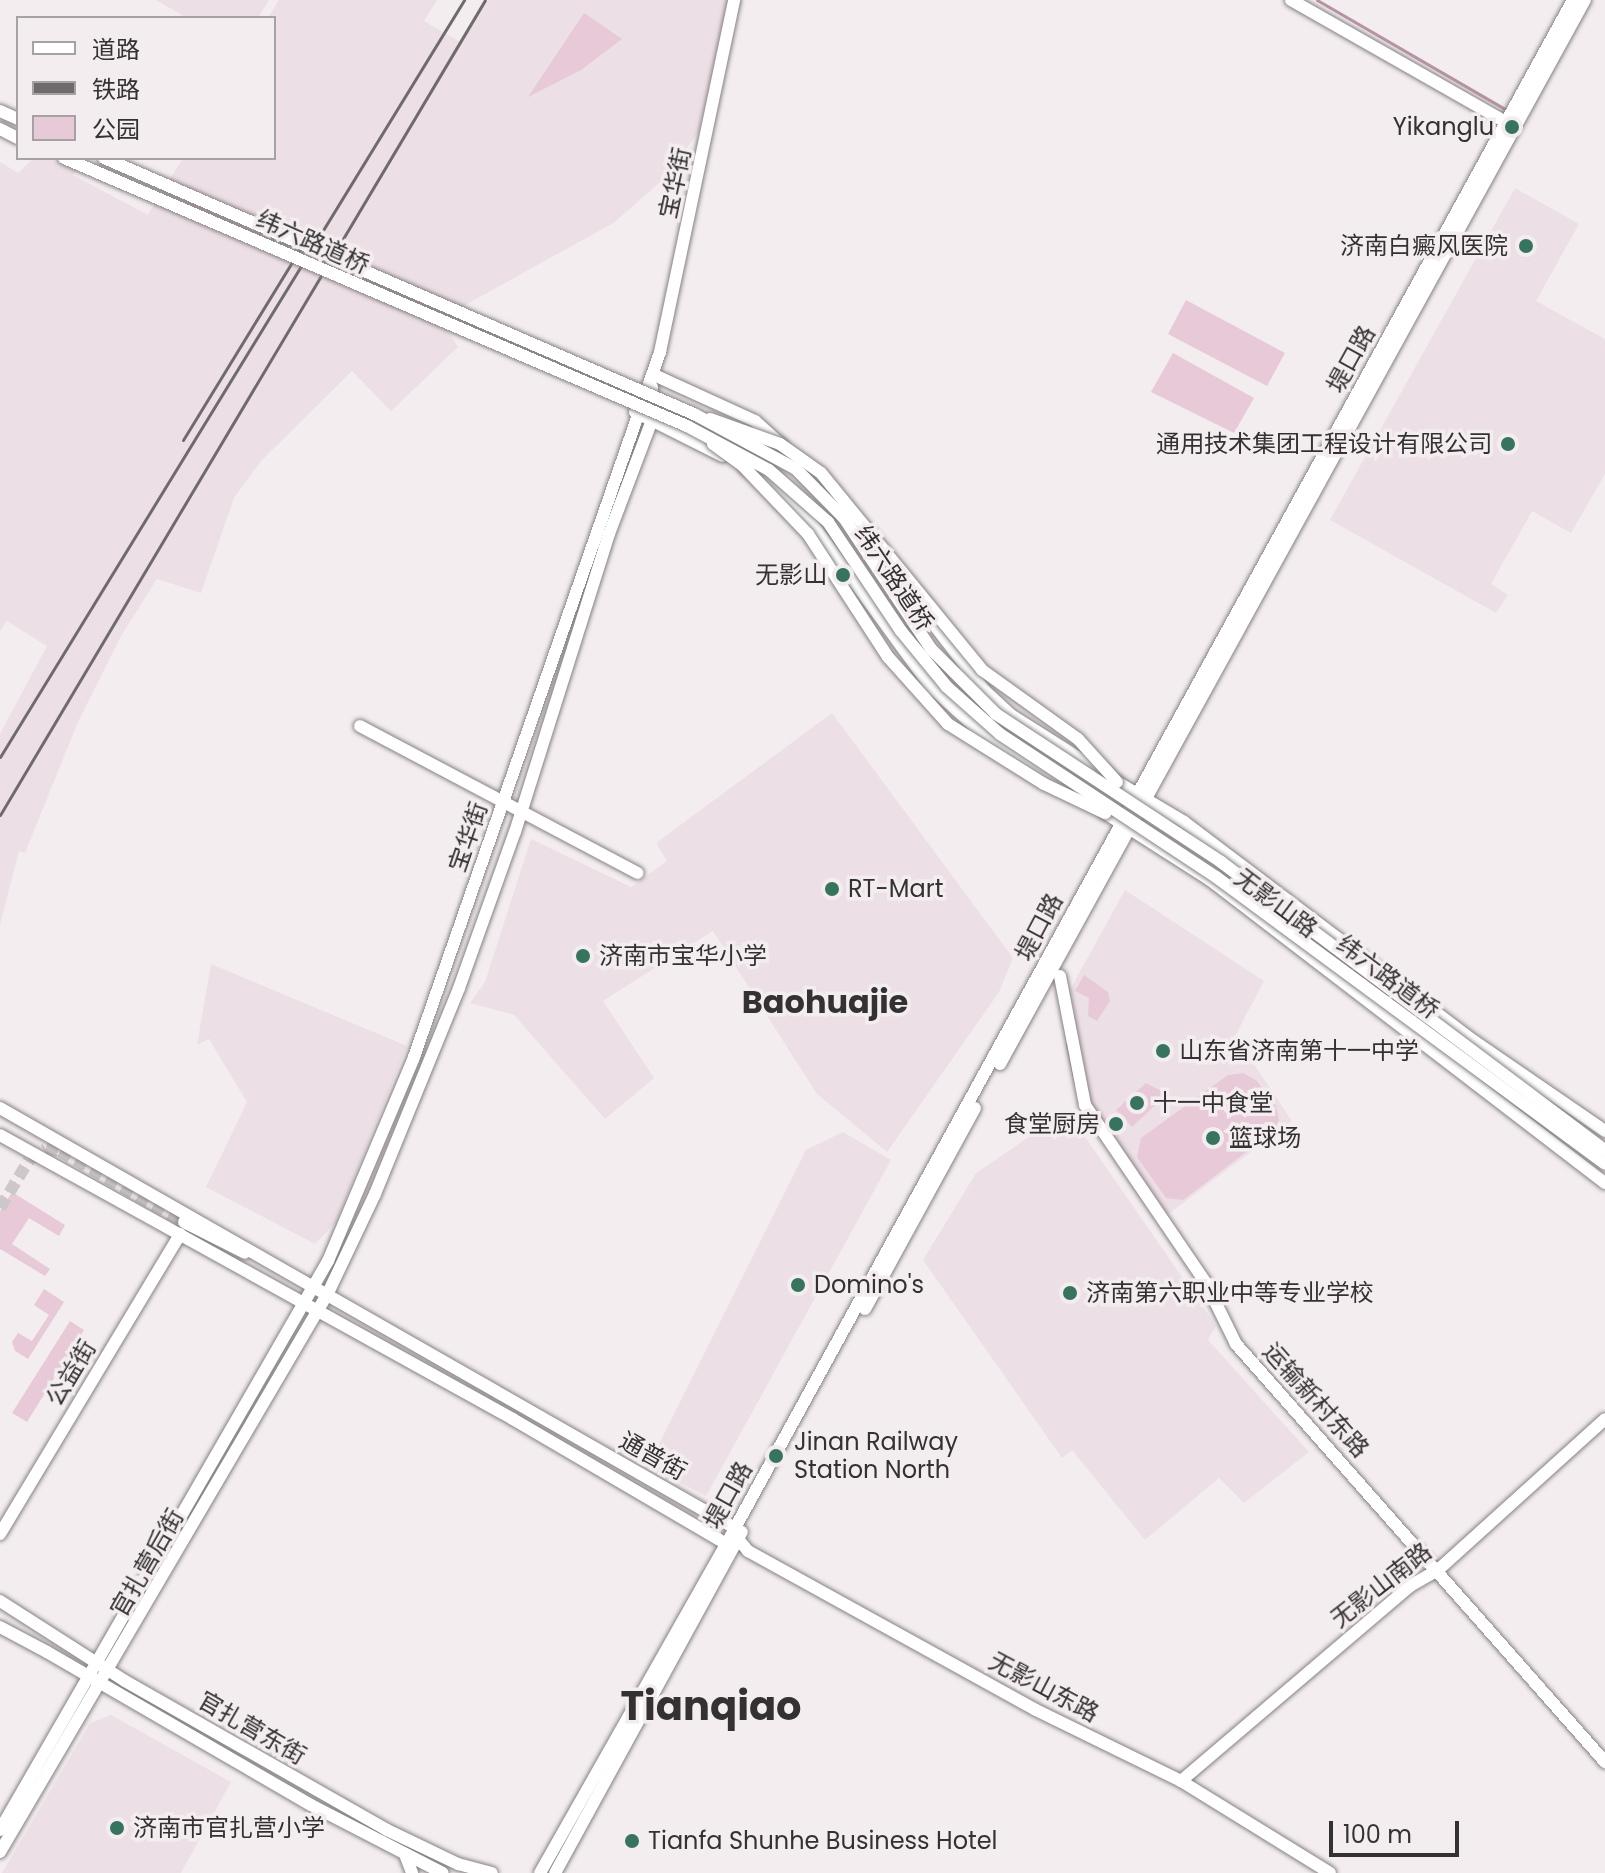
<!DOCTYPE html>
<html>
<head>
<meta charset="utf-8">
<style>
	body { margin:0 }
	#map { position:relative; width:1605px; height:1873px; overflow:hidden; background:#f3edf0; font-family:Poppins,"Noto Sans SC",sans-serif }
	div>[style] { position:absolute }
	.built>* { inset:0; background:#eddfe6 }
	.green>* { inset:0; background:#e7c9d7 }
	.stream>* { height:3px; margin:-1.5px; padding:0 1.5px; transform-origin:1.5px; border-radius:1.5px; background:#b794a5 }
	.secondary-tunnel>* { height:12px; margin-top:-6px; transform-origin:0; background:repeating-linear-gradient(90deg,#cdc7ca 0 12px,transparent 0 18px) }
	.roads { filter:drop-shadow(0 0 2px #868183) drop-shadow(0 0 2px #868183) }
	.secondary>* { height:12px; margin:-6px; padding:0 6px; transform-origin:6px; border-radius:6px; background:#fff }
	.primary>* { height:12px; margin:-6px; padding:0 6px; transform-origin:6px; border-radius:6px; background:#fff }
	.rail>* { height:3px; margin:-1.5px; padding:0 1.5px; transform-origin:1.5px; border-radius:1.5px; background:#6f6b6d }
	.bridges { filter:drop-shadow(0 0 2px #868183) drop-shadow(0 0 2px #868183) }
	.secondary-bridge>* { height:12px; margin:-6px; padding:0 6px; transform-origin:6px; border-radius:6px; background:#fff }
	.primary-bridge>* { height:12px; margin:-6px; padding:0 6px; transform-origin:6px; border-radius:6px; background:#fff }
	.dots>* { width:22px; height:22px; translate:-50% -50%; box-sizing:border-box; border:4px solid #f3edf0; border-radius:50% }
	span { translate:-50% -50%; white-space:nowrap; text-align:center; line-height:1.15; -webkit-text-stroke:7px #f3edf0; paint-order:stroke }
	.poi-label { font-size:24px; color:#333132 }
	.right { translate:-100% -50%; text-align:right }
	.left { translate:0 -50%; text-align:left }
	.street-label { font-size:24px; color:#333132 }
	.district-label { font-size:32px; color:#333132; font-weight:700 }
	.town-label { font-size:40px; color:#333132; font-weight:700 }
	.legend { position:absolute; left:16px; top:16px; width:260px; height:144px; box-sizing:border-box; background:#f3edf0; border:2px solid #a6a2a4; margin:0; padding:10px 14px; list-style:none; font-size:24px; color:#333132 }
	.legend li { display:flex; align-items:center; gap:16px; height:40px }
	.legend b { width:40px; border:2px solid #a6a2a4 }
	.scale { position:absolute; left:1329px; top:1821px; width:130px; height:36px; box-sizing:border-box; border:4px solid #333132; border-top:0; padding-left:10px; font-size:24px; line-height:28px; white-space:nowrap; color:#333132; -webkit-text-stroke:6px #f3edf0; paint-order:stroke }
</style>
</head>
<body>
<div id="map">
	<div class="built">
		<div style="clip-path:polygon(156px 0,269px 0,258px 18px,187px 18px)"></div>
		<div style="clip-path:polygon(279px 0,437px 0,424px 21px,462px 43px,488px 0,731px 0,698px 133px,662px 180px,615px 222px,440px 319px,458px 347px,391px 411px,352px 371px,261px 461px,234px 498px,201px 593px,157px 579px,121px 636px,78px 722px,25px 853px,19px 851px,0 925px,0 734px,47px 646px,7px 621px,0 631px,0 162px,18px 173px,34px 158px,75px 158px,83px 166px,73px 175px,148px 215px,183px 158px,274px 158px,274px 18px,268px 18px)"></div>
		<div style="clip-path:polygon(1515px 188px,1579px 224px,1536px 301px,1605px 339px,1605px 474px,1571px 533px,1532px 511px,1491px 584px,1508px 595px,1496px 613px,1330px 520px)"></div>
		<div style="clip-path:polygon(832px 713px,1013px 958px,999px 992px,887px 1152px,817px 1094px,713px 931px,603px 1001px,654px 1078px,605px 1119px,514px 1015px,470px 1003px,485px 982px,531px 839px,631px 887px,667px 861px,656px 843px)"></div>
		<div style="clip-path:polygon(1125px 890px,1264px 981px,1235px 1036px,1292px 1121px,1167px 1215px,1088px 1104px,1071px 988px)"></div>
		<div style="clip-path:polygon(211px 964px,407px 1046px,336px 1222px,315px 1244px,206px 1187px,247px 1102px,209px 1039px,197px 1045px)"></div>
		<div style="clip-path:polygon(1067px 1111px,1216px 1326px,1208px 1340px,1309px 1452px,1244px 1503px,1219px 1478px,1145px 1540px,1072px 1450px,1062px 1458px,923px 1260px,976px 1173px)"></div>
		<div style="clip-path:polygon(843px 1132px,891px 1160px,706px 1496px,648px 1466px,806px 1150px)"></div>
		<div style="clip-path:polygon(111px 1715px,231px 1782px,181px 1873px,2px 1873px,90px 1723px)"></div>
	</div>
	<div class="green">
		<div style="clip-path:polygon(584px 13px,622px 39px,581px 70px,528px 97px)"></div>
		<div style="clip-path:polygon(1186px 300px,1285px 353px,1267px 386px,1168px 334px)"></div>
		<div style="clip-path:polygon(1173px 353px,1254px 398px,1234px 433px,1151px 392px)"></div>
		<div style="clip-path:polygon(1084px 975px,1108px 992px,1110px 1001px,1097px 1021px,1088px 1016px,1089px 998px,1075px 991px)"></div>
		<div style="clip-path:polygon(1243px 1073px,1256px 1080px,1276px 1106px,1279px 1120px,1274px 1131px,1183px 1200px,1166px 1198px,1137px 1157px,1141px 1138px,1228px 1075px)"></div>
		<div style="clip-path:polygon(1146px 1083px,1167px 1094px,1132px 1127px,1116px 1110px)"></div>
		<div style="clip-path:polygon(12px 1192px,65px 1225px,59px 1236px,29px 1218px,12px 1244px,50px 1269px,45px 1276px,0 1249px,0 1211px)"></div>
		<div style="clip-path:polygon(44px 1289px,64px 1302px,28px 1359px,15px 1351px,12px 1342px,18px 1333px,32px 1341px,49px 1315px,34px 1305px)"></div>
		<div style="clip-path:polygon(70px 1321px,84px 1330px,27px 1422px,12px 1413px)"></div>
	</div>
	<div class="stream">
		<div style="left:1317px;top:0;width:220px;rotate:30.1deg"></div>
		<div style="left:1067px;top:1044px;width:40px;rotate:78deg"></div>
	</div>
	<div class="secondary-tunnel">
		<div style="left:0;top:1208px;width:56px;rotate:-58.9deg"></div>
		<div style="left:29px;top:1160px;width:20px;rotate:-33deg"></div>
		<div style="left:46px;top:1149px;width:14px;rotate:8deg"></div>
		<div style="left:60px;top:1151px;width:143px;rotate:29.8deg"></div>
	</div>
	<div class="roads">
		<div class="secondary">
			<div style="left:1291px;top:0;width:247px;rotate:29.6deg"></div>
			<div style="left:360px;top:726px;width:314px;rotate:27.9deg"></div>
			<div style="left:1117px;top:782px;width:78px;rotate:30.8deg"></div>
			<div style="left:1184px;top:822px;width:363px;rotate:37.1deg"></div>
			<div style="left:1474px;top:1041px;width:159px;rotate:34.5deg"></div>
			<div style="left:1105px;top:813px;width:125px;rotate:32.5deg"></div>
			<div style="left:1210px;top:880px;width:498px;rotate:37.5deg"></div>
			<div style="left:1060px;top:976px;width:131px;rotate:79deg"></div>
			<div style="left:1085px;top:1105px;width:215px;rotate:55.8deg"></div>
			<div style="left:1206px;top:1283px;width:68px;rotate:63.8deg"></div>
			<div style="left:1236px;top:1344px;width:558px;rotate:48.56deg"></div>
			<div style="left:184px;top:1222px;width:68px;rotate:26.9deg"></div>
			<div style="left:0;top:1534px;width:350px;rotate:-59deg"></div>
			<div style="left:738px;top:1539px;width:16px;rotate:50deg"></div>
			<div style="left:748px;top:1551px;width:329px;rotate:28.9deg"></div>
			<div style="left:1036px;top:1710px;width:161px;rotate:26.1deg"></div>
			<div style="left:1181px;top:1781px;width:175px;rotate:31.7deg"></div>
			<div style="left:0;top:1601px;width:148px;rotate:32.6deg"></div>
			<div style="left:125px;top:1681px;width:301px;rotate:29.6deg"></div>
			<div style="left:387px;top:1830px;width:79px;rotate:25.6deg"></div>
			<div style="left:458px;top:1864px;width:35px;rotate:15deg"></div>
			<div style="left:0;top:1627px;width:53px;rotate:28deg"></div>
			<div style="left:1181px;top:1781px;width:301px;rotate:-40.4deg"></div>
			<div style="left:1410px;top:1586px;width:32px;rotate:-30deg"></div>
			<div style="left:1438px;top:1570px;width:225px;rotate:-42.1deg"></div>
			<div style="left:0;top:1830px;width:657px;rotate:-60.04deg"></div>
			<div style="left:328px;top:1261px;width:221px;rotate:-67.1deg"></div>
			<div style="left:414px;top:1057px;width:747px;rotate:-70.76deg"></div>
			<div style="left:660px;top:352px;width:360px;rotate:-78.1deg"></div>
			<div style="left:0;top:1852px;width:648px;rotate:-59.6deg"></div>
			<div style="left:328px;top:1293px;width:110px;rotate:-64.6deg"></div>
			<div style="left:375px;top:1194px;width:222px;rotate:-67.8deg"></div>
			<div style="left:459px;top:988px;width:166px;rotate:-70.3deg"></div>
			<div style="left:515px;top:832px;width:312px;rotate:-72.5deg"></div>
			<div style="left:609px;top:534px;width:122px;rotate:-69.3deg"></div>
			<div style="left:652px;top:420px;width:33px;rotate:-90deg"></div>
		</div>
		<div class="primary">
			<div style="left:0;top:111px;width:20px;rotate:24deg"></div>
			<div style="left:0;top:129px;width:20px;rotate:27deg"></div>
			<div style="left:652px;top:374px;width:113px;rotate:24.5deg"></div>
			<div style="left:755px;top:421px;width:36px;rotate:42deg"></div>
			<div style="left:635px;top:412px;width:98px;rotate:26.6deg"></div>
			<div style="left:746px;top:468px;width:25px;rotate:27deg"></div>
			<div style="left:768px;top:479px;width:59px;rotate:45deg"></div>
			<div style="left:810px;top:521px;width:207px;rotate:53.9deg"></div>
			<div style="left:932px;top:688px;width:84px;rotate:42.1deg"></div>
			<div style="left:994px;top:744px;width:92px;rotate:31.6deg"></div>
			<div style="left:879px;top:553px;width:173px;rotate:52.5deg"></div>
			<div style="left:984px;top:690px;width:37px;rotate:43deg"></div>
			<div style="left:1011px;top:715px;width:116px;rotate:32.3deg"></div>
			<div style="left:1000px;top:1064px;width:1214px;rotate:-61.2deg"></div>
			<div style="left:0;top:1108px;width:847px;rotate:29.74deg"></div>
			<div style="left:735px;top:1528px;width:11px;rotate:75deg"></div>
			<div style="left:738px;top:1539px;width:13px;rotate:157deg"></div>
			<div style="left:726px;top:1544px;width:9px;rotate:-148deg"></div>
			<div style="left:718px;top:1539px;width:238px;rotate:-149.7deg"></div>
			<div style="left:513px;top:1419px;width:586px;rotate:-151.03deg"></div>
			<div style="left:865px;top:1309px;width:229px;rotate:-61.3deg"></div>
			<div style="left:47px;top:1652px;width:305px;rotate:30.1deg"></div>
			<div style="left:311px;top:1805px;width:148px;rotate:27.3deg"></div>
			<div style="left:406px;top:1857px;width:17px;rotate:69deg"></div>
			<div style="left:540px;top:1873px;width:396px;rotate:-60.5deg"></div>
			<div style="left:735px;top:1528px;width:1743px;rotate:-61.26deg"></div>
			<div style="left:555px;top:1873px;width:389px;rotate:-61.3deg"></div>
		</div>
	</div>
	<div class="rail">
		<div style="left:183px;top:440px;width:224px;rotate:-58.5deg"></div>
		<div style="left:0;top:757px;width:888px;rotate:-58.49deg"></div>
		<div style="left:0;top:815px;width:948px;rotate:-59.24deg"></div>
	</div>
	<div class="bridges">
		<div class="secondary-bridge">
			<div style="left:710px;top:419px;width:74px;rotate:19.7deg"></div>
			<div style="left:780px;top:444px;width:50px;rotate:35.3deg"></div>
			<div style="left:821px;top:473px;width:254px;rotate:50.7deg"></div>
			<div style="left:982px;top:670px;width:118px;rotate:35.7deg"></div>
			<div style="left:1078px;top:739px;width:58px;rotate:47.8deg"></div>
			<div style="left:713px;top:444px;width:37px;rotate:36deg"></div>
			<div style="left:743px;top:466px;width:94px;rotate:46.3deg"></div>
			<div style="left:808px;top:534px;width:147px;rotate:57deg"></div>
			<div style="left:888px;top:657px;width:90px;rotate:48.2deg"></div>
			<div style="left:948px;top:724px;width:113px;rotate:32deg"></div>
			<div style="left:1044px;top:784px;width:68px;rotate:25.4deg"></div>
		</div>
		<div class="primary-bridge">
			<div style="left:64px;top:158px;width:678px;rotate:23.28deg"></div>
			<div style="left:687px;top:426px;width:93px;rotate:28.2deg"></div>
			<div style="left:769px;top:470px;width:79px;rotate:41.4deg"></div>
			<div style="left:828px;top:522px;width:131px;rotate:56.2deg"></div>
			<div style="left:901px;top:631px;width:72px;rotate:50.6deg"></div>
			<div style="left:947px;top:687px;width:71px;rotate:41.6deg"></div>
			<div style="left:1000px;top:734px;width:259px;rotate:33.5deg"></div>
			<div style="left:1216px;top:877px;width:483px;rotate:36.4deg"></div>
			<div style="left:104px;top:158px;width:643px;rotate:23.46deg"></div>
			<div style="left:694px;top:414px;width:116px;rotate:28.3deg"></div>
			<div style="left:796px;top:469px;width:69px;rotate:45.6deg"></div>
			<div style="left:844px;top:518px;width:157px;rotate:56.4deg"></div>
			<div style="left:931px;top:649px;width:92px;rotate:45deg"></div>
			<div style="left:996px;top:714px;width:269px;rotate:33.3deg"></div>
			<div style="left:1221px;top:862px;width:480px;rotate:36.9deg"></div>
		</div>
	</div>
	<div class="dots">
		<div style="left:1512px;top:127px;background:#37735d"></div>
		<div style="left:1526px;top:246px;background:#37735d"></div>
		<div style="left:1508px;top:444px;background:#37735d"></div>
		<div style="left:843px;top:575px;background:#37735d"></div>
		<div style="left:832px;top:889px;background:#37735d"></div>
		<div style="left:583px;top:956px;background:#37735d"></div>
		<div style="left:1163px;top:1051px;background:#37735d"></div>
		<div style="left:1137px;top:1103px;background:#37735d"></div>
		<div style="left:1116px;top:1124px;background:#37735d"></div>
		<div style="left:1213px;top:1138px;background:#37735d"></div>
		<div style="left:798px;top:1285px;background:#37735d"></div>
		<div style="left:1070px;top:1293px;background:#37735d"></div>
		<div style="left:776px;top:1456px;background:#37735d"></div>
		<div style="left:117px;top:1828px;background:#37735d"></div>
		<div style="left:632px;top:1841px;background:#37735d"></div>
	</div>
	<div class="poi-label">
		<span class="right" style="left:1494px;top:127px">Yikanglu</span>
		<span class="right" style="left:1508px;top:246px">济南白癜风医院</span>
		<span class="right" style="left:1492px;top:444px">通用技术集团工程设计有限公司</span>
		<span class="right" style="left:827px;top:575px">无影山</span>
		<span class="left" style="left:848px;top:889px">RT-Mart</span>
		<span class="left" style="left:599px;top:956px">济南市宝华小学</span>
		<span class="left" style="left:1179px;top:1051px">山东省济南第十一中学</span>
		<span class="left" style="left:1153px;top:1103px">十一中食堂</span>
		<span class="right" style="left:1100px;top:1124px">食堂厨房</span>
		<span class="left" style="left:1229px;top:1138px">篮球场</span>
		<span class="left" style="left:814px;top:1285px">Domino's</span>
		<span class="left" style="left:1086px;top:1293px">济南第六职业中等专业学校</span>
		<span class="left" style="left:794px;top:1456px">Jinan Railway<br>Station North</span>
		<span class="left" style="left:133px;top:1828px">济南市官扎营小学</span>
		<span class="left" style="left:648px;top:1841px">Tianfa Shunhe Business Hotel</span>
	</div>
	<div class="street-label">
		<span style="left:675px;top:183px;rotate:-78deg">宝华街</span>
		<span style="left:313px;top:242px;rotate:24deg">纬六路道桥</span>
		<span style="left:1351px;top:359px;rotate:-61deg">堤口路</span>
		<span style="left:894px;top:578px;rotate:56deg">纬六路道桥</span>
		<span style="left:468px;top:837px;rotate:-71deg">宝华街</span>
		<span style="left:1276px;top:903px;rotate:37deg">无影山路</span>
		<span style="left:1039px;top:927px;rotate:-62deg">堤口路</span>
		<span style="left:1388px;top:977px;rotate:37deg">纬六路道桥</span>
		<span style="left:71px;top:1373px;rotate:-59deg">公益街</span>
		<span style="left:1316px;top:1400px;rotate:48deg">运输新村东路</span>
		<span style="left:653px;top:1456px;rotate:29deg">通普街</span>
		<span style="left:728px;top:1495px;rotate:-61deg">堤口路</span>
		<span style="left:147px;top:1563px;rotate:-60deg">官扎营后街</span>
		<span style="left:1381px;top:1585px;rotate:-38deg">无影山南路</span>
		<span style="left:1044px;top:1687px;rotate:28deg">无影山东路</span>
		<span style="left:252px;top:1728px;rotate:30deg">官扎营东街</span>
	</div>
	<div class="district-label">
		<span style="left:825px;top:1002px">Baohuajie</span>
	</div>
	<div class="town-label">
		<span style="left:711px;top:1706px">Tianqiao</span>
	</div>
	<ul class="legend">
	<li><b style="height:10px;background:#fff"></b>道路</li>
	<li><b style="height:10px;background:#6f6b6d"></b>铁路</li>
	<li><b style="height:22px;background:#e7c9d7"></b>公园</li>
	</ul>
	<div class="scale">100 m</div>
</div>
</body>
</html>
